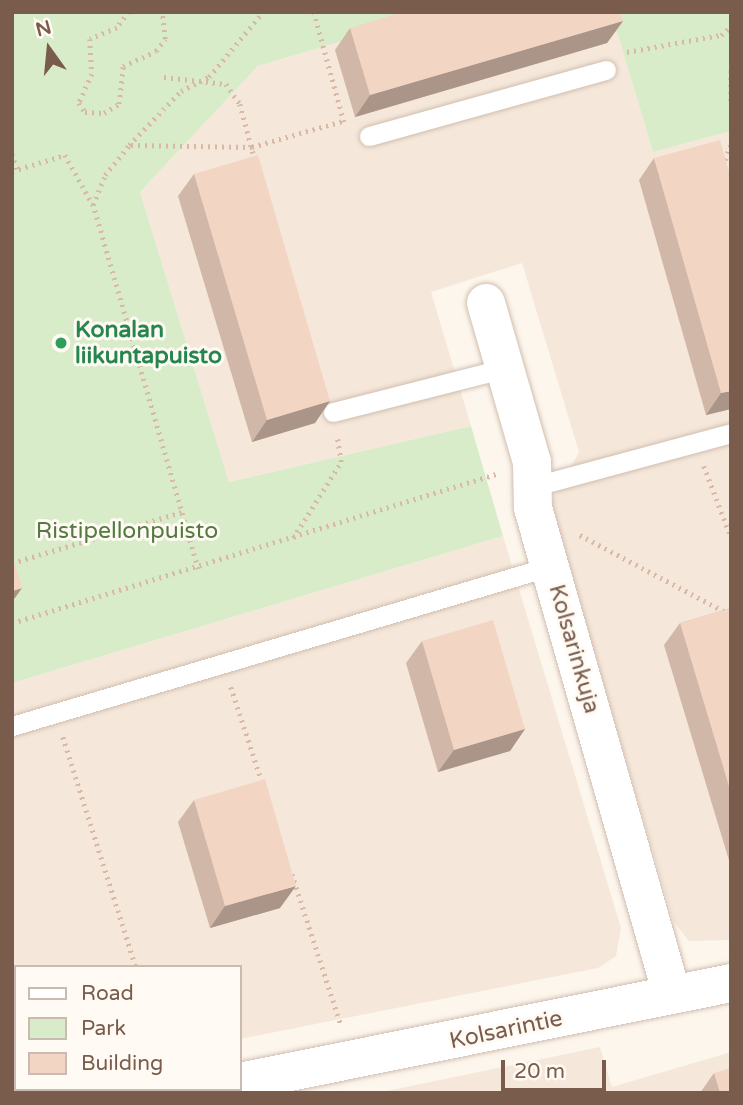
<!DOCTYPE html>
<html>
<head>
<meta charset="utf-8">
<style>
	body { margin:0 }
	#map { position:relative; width:743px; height:1105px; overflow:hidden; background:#fdf6ec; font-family:"Varela Round",sans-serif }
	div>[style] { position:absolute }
	.residential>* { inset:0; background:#f5e8da }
	.green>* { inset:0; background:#d8ecc9 }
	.path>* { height:4.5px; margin-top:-2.25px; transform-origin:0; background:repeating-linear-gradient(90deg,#d9b8a5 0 2px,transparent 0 7px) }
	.roads { filter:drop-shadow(0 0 2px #d1beb0) drop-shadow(0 0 2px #d1beb0) }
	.lane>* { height:19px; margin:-9.5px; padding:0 9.5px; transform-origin:9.5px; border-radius:9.5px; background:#fff }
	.street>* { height:38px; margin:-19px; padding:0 19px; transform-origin:19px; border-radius:19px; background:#fff }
	.wall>* { inset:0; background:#d1b7a8 }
	.shaded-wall>* { inset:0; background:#aa9588 }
	.building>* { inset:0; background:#f3d5c3 }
	.dots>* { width:19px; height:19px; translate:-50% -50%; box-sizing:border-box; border:4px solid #fffaf3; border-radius:50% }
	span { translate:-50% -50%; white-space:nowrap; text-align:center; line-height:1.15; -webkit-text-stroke:6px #fffaf3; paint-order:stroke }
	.leisure-label { font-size:23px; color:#27864d; font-weight:700 }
	.left { translate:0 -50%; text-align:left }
	.park-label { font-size:23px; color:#537a41 }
	.street-label { font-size:23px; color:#7a5c4d }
	.frame { position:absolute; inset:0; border:14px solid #7a5c4d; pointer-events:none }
	.legend { position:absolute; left:14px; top:965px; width:228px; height:126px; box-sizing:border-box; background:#fffaf3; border:2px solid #cabbb1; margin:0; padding:9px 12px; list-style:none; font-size:21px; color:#7a5c4d }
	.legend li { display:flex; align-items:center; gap:14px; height:35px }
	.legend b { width:35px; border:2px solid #cabbb1 }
	.north { position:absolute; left:14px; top:14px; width:70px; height:70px; -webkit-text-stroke:5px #fffaf3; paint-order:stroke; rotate:345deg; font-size:19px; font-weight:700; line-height:28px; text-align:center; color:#7a5c4d }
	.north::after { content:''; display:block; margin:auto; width:24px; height:32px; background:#7a5c4d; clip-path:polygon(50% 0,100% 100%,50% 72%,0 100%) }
	.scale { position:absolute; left:501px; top:1060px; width:105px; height:32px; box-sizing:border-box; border:4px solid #7a5c4d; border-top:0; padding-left:9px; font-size:21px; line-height:24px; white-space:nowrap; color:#7a5c4d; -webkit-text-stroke:5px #fffaf3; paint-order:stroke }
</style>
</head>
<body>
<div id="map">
	<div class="residential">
		<div style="clip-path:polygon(441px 12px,611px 12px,653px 152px,731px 131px,731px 940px,689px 941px,674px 922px,550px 504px,579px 452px,522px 263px,431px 292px,471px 426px,229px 482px,140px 192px,258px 66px)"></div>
		<div style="clip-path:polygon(503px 536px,621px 928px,616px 956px,598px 968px,240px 1039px,240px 967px,16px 967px,12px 1012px,12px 683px)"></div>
		<div style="clip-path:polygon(600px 1047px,612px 1087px,731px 1052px,731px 1093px,377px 1093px)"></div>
	</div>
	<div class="green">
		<div style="clip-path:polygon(12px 12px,441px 12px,258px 66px,140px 192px,229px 482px,471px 426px,503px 536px,12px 683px)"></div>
		<div style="clip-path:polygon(611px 12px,731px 12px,731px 131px,653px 152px)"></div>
	</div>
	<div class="path">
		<div style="left:129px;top:12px;width:20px;rotate:127deg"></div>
		<div style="left:117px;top:28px;width:29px;rotate:158deg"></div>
		<div style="left:90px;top:39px;width:35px;rotate:87deg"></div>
		<div style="left:92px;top:74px;width:32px;rotate:114deg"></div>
		<div style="left:79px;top:103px;width:11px;rotate:56deg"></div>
		<div style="left:85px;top:112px;width:19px;rotate:3deg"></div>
		<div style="left:104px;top:113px;width:17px;rotate:-31deg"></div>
		<div style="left:119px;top:104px;width:38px;rotate:-84deg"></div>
		<div style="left:123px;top:66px;width:36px;rotate:-24deg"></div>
		<div style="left:156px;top:51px;width:15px;rotate:-53deg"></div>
		<div style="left:165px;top:39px;width:27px;rotate:-96deg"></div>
		<div style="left:314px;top:12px;width:114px;rotate:74.7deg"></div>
		<div style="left:627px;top:52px;width:96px;rotate:-10.3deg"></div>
		<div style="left:721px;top:35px;width:13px;rotate:-39deg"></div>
		<div style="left:731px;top:71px;width:30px;rotate:90deg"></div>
		<div style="left:164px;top:77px;width:62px;rotate:6.4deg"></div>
		<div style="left:226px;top:84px;width:24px;rotate:55deg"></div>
		<div style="left:240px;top:104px;width:58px;rotate:75deg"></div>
		<div style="left:131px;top:145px;width:121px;rotate:0.9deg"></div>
		<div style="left:252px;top:147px;width:95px;rotate:-15.9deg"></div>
		<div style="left:12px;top:154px;width:16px;rotate:72deg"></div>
		<div style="left:725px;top:160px;width:18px;rotate:-71deg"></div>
		<div style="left:12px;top:171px;width:55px;rotate:-16.8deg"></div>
		<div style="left:65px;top:155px;width:57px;rotate:60.8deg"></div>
		<div style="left:704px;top:466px;width:76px;rotate:69.2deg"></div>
		<div style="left:580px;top:535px;width:171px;rotate:27.9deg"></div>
		<div style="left:293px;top:538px;width:90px;rotate:-57.7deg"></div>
		<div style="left:341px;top:462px;width:26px;rotate:-99deg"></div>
		<div style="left:12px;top:563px;width:177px;rotate:-16.7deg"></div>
		<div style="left:198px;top:569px;width:379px;rotate:-106.1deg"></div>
		<div style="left:93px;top:205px;width:32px;rotate:-68deg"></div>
		<div style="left:105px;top:175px;width:38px;rotate:-51deg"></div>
		<div style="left:129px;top:145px;width:75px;rotate:-46.1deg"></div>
		<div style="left:181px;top:91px;width:31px;rotate:-27deg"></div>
		<div style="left:209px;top:77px;width:85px;rotate:-50.3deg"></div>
		<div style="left:12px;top:623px;width:506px;rotate:-17.11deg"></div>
		<div style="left:231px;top:687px;width:103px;rotate:71.9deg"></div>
		<div style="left:63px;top:737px;width:241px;rotate:72.4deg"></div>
		<div style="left:292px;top:874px;width:159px;rotate:72deg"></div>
	</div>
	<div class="roads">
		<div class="lane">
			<div style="left:369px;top:136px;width:246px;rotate:-15.6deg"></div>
			<div style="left:333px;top:412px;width:178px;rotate:-14.3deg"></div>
			<div style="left:535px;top:486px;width:203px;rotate:-15.1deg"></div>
			<div style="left:12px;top:726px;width:562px;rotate:-16.53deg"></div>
		</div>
		<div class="street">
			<div style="left:486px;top:303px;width:166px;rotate:73.9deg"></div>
			<div style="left:532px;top:462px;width:46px;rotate:88.8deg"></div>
			<div style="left:533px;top:508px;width:506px;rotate:74.07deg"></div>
			<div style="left:12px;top:1052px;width:4px;rotate:14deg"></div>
			<div style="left:240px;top:1082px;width:501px;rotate:-11.4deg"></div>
		</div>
	</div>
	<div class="wall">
		<div style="clip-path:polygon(623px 21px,607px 43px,355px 117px,335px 50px,350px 28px)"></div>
		<div style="clip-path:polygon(654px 158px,731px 409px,706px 415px,639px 180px)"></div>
		<div style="clip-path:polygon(194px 174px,330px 401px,315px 423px,252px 442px,178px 196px)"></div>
		<div style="clip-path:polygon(731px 608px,731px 867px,664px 645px,680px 623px)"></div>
		<div style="clip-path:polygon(422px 641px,525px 729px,510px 751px,438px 772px,406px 663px)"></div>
		<div style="clip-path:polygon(194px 800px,280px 908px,210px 928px,178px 822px)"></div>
		<div style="clip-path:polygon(714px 1073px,731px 1093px,700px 1093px)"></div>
	</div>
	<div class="shaded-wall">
		<div style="clip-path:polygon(623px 21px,607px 43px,355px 117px,370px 95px)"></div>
		<div style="clip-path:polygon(731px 391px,731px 409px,706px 415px,721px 393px)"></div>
		<div style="clip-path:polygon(330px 401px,315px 423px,252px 442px,267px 420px)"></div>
		<div style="clip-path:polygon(22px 588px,15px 598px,12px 599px,12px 591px)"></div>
		<div style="clip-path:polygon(525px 729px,510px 751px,438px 772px,454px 750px)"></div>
		<div style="clip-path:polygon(296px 886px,280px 908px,210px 928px,225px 906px)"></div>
	</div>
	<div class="building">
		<div style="clip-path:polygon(403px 12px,620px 12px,623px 21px,370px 95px,350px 28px)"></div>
		<div style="clip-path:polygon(720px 140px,731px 178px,731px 391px,721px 393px,654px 158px)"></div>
		<div style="clip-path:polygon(258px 155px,330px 401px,267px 420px,194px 174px)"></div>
		<div style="clip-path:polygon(12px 561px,14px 561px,22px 588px,12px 591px)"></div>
		<div style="clip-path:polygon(731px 608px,731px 793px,680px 623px)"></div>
		<div style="clip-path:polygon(493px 620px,525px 729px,454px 750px,422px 641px)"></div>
		<div style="clip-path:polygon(265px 779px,296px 886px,225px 906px,194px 800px)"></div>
		<div style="clip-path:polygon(731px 1068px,731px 1093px,720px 1093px,714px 1073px)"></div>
	</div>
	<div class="dots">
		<div style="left:61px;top:343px;background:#2e9e5b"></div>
	</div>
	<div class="leisure-label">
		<span class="left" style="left:75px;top:343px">Konalan<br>liikuntapuisto</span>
	</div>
	<div class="park-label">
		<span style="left:127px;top:531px">Ristipellonpuisto</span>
	</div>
	<div class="street-label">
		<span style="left:574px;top:649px;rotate:74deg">Kolsarinkuja</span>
		<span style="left:506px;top:1030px;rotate:-12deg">Kolsarintie</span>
	</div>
	<div class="frame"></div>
	<ul class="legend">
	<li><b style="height:9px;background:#fff"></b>Road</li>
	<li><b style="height:19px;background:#d8ecc9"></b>Park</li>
	<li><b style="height:19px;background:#f3d5c3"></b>Building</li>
	</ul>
	<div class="north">N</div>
	<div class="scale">20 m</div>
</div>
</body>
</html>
